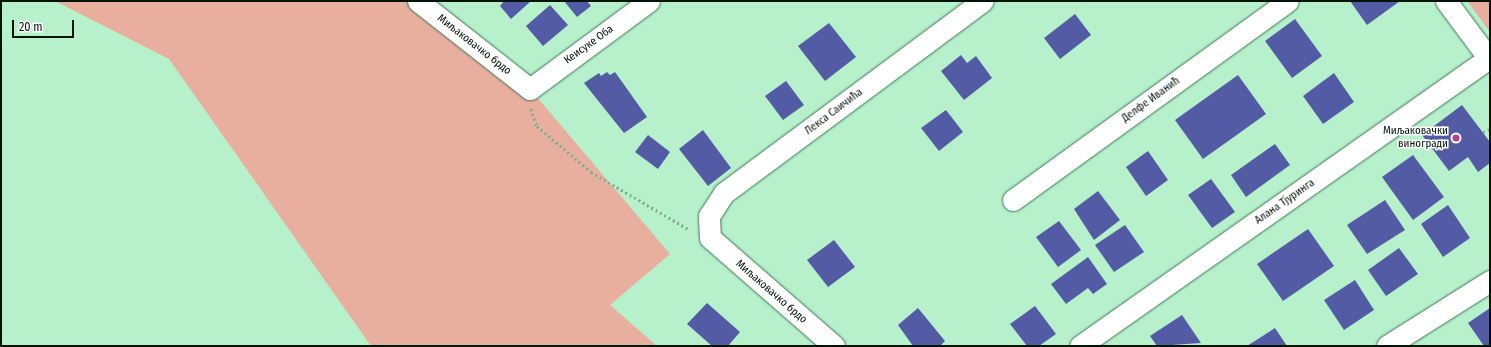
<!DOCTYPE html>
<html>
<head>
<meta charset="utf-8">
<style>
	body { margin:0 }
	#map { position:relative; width:1491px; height:347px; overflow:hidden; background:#b6f1cb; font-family:"Fira Sans Condensed",sans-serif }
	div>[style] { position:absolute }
	.green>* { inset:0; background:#e8ae9e }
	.building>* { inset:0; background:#535ba4 }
	.path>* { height:2.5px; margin-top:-1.25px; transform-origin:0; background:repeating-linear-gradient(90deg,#7ead8f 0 2px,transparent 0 5px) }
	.roads { filter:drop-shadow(0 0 1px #407756) drop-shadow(0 0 1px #407756) }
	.minor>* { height:21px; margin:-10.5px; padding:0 10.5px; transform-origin:10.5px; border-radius:10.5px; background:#fff }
	.dots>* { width:11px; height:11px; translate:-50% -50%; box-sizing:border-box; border:2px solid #fff; border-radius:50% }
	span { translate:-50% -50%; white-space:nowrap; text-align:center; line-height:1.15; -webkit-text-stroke:3px #fff; paint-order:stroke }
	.street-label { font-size:11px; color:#001307 }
	.poi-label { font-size:11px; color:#001307 }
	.right { translate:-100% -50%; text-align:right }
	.frame { position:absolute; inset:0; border:2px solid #001307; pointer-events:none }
	.scale { position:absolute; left:12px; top:20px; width:62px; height:18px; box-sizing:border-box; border:2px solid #001307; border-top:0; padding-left:5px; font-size:12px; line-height:14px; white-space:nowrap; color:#001307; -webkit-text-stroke:3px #fff; paint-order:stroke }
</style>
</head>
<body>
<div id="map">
	<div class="green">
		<div style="clip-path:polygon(55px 1px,417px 1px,530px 89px,670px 254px,610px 305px,657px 346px,371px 346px,169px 59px)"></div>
		<div style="clip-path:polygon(1467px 1px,1490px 1px,1490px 32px)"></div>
	</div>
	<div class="building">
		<div style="clip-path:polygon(504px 1px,531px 1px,511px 19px,500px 6px)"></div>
		<div style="clip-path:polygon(564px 1px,587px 1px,591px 6px,577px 17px)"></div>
		<div style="clip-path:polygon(1350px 1px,1400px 1px,1367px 25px)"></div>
		<div style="clip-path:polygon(550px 5px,568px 25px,543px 46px,526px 26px)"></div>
		<div style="clip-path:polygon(1075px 14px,1091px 35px,1060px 59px,1044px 38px)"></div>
		<div style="clip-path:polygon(1295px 19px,1322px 56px,1292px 78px,1265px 41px)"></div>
		<div style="clip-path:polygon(829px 23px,856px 57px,825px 81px,798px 46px)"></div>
		<div style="clip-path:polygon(961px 55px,967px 63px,976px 56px,992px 78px,964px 100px,941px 71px)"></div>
		<div style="clip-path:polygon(607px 72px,610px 75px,615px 72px,647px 117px,624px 133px,584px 83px,599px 73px,601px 76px)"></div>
		<div style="clip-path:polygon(1334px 73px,1354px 102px,1323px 124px,1303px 96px)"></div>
		<div style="clip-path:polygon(1238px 75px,1266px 114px,1203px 159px,1175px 120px)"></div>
		<div style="clip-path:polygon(786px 81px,804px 105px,783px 120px,765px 96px)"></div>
		<div style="clip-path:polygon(1462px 105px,1490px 142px,1490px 163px,1478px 172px,1468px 157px,1449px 171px,1422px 135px)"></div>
		<div style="clip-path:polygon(946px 110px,963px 132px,939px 151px,921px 128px)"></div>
		<div style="clip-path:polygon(703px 130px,731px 168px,708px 186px,679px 149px)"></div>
		<div style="clip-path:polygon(648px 135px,670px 152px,658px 169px,635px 152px)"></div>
		<div style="clip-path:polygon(1275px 144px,1290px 165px,1246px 197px,1231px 175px)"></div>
		<div style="clip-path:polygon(1148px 151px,1168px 180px,1146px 196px,1126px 167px)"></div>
		<div style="clip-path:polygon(1413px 155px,1444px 197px,1413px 220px,1382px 177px)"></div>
		<div style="clip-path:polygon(1211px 179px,1235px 212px,1212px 228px,1188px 195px)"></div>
		<div style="clip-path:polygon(1098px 191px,1120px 220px,1094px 240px,1074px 209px)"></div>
		<div style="clip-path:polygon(1385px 200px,1405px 230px,1367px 254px,1347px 225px)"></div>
		<div style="clip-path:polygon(1448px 205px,1470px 238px,1443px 257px,1421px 224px)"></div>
		<div style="clip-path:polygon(1059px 221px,1081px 250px,1058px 267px,1036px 237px)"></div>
		<div style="clip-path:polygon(1125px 225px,1144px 252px,1114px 272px,1095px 245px)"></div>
		<div style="clip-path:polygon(1308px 229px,1334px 266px,1283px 301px,1257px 264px)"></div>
		<div style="clip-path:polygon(834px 240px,855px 267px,828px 287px,807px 260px)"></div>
		<div style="clip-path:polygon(1399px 248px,1418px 274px,1386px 296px,1368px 270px)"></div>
		<div style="clip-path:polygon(1088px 257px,1107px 284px,1093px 294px,1088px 288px,1066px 304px,1051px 284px)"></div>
		<div style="clip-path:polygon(1355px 280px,1374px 310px,1344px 330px,1324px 300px)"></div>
		<div style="clip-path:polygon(707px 303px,740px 332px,728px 346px,712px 346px,687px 324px)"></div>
		<div style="clip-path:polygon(1035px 306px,1056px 334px,1039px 346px,1027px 346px,1010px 324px)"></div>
		<div style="clip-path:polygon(918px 308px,945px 341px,940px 346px,913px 346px,898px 325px)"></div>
		<div style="clip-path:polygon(1490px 308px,1490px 346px,1484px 346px,1468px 323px)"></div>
		<div style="clip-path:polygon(1182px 315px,1201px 343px,1157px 346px,1150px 336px)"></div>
		<div style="clip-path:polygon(1275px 328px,1287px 346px,1247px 346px)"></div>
	</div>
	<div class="path">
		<div style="left:531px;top:109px;width:18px;rotate:71deg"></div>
		<div style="left:537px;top:126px;width:71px;rotate:40.4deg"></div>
		<div style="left:591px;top:172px;width:113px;rotate:30.4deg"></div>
		<div style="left:1483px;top:132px;width:8px;rotate:-23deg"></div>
	</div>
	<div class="roads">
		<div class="minor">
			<div style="left:418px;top:1px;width:142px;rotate:38.2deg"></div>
			<div style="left:530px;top:89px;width:148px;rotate:-36.5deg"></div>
			<div style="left:1446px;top:1px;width:74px;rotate:53.3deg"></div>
			<div style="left:1013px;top:200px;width:339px;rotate:-35.9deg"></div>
			<div style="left:834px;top:346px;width:164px;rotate:-138.9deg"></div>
			<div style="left:710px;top:238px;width:22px;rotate:-93deg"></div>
			<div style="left:709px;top:216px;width:27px;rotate:-57deg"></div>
			<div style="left:724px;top:193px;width:322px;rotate:-36.6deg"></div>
			<div style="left:1080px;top:346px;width:500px;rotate:-35.15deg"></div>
			<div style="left:1387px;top:346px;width:122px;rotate:-32.3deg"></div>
		</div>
	</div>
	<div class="dots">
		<div style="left:1456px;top:138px;background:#b03f9a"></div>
	</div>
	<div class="street-label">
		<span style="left:474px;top:45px;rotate:38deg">Миљаковачко брдо</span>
		<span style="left:589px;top:45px;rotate:-36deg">Кеисуке Оба</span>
		<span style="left:1151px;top:100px;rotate:-36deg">Делфе Иванић</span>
		<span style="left:834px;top:112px;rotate:-37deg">Лекса Саичића</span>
		<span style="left:1285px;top:202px;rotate:-35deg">Алана Тјуринга</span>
		<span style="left:771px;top:292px;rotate:41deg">Миљаковачко брдо</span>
	</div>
	<div class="poi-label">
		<span class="right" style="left:1448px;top:138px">Миљаковачки<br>виногради</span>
	</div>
	<div class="frame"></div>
	<div class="scale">20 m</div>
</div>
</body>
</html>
